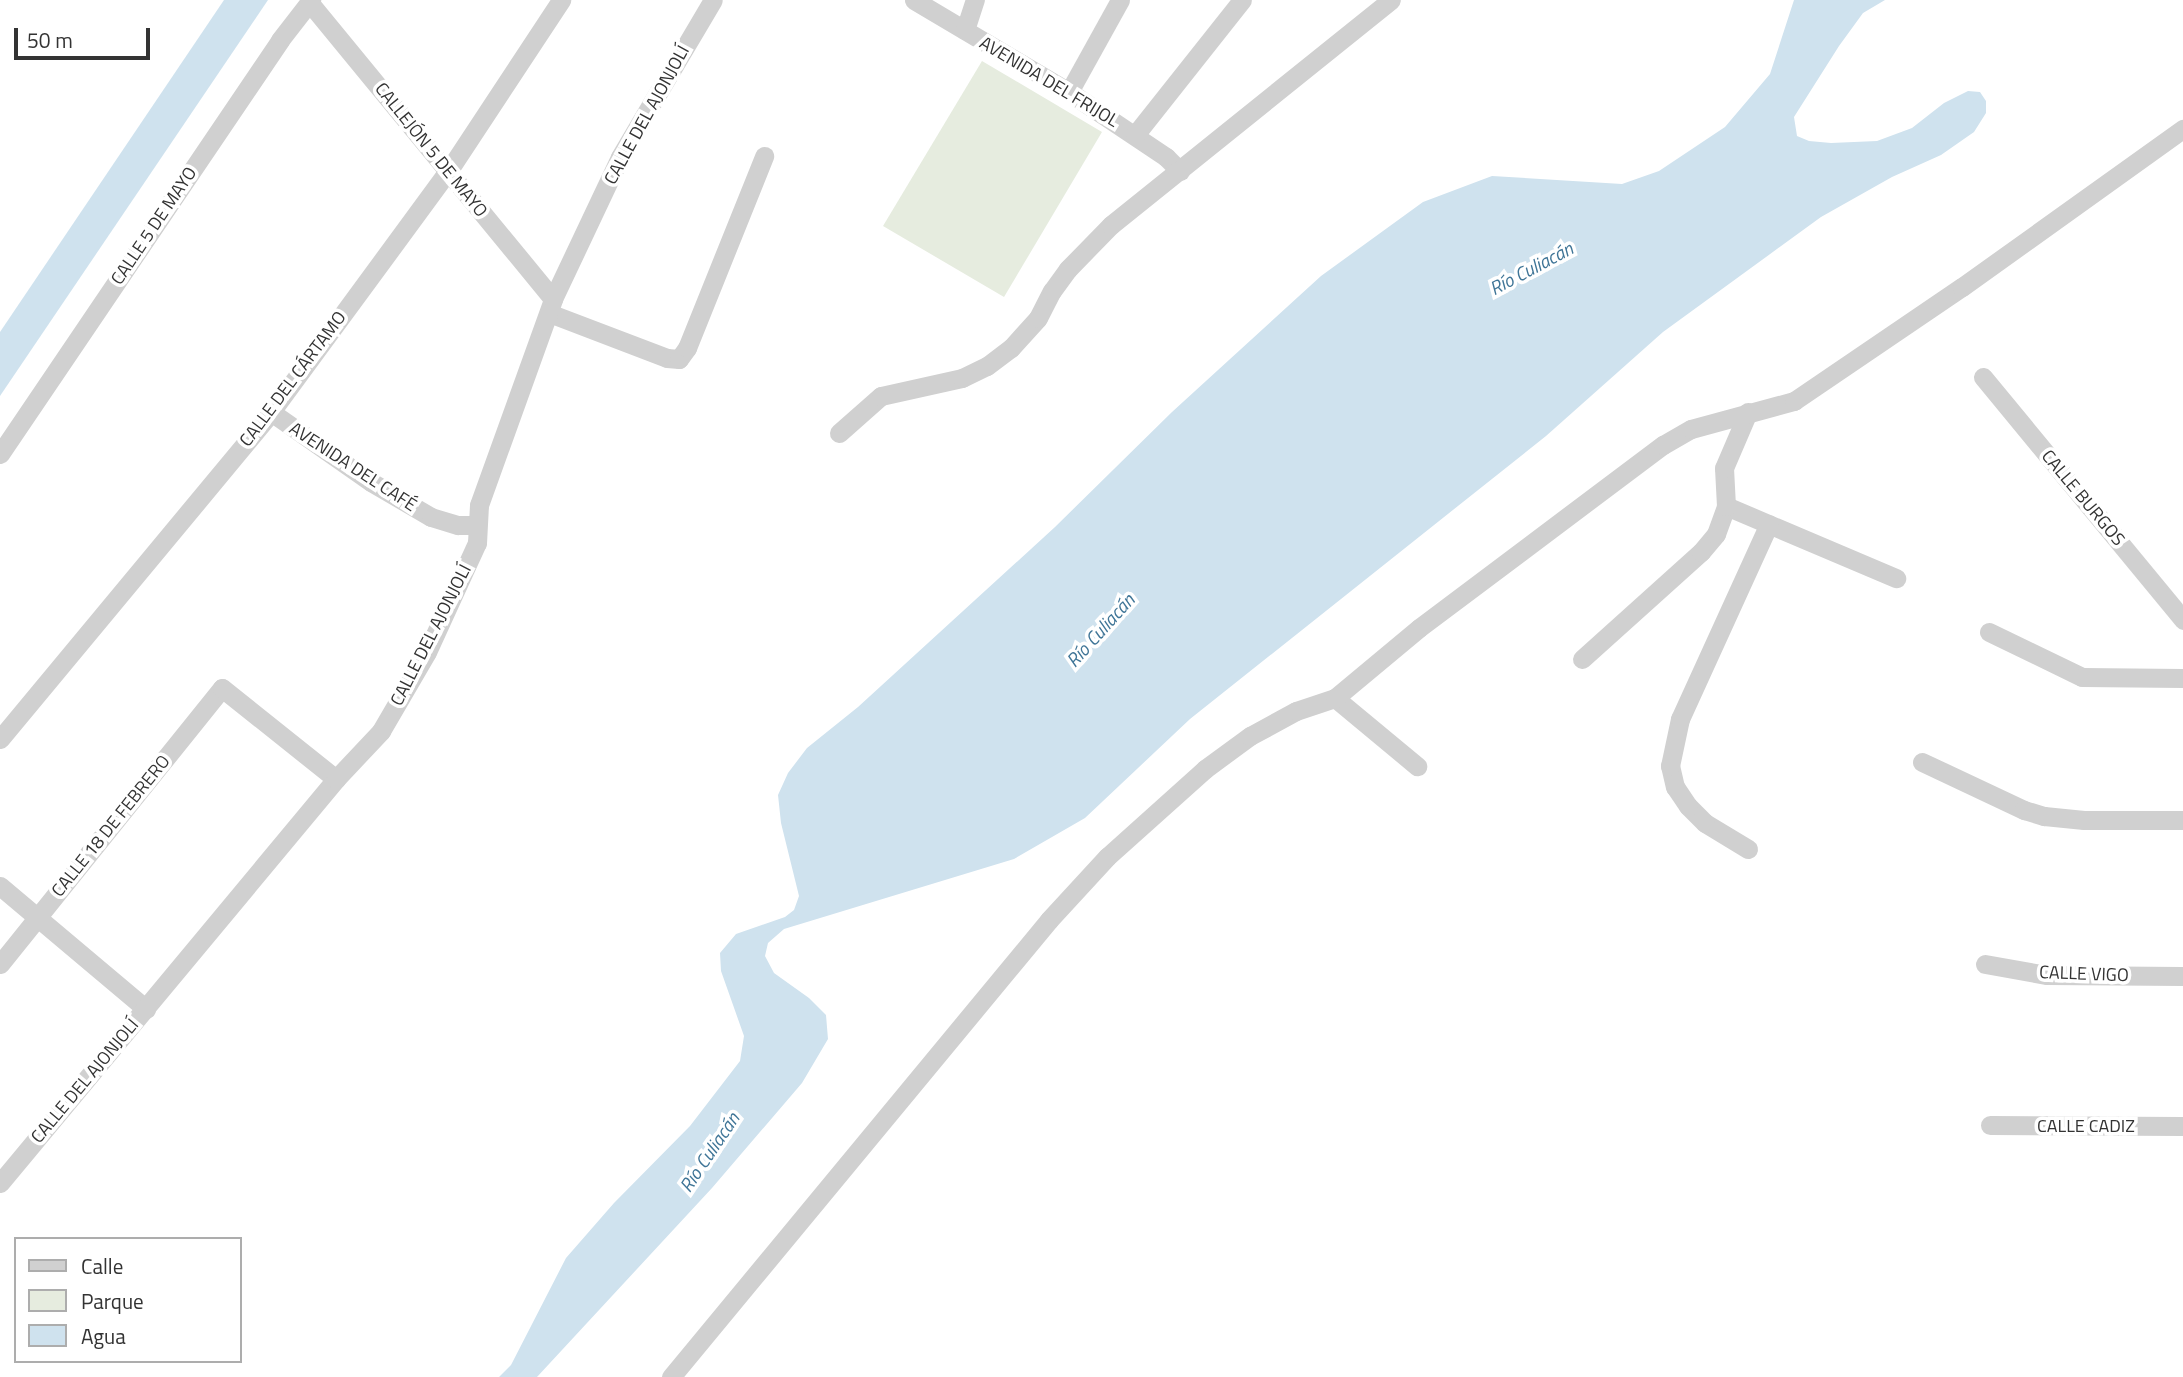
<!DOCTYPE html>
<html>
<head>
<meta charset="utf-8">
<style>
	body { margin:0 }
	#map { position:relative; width:2183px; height:1377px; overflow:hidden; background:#fff; font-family:"Titillium Web",sans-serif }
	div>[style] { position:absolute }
	.green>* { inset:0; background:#e6ecdf }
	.water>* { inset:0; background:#cfe2ee }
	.minor>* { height:19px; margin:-9.5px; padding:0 9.5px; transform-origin:9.5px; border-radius:9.5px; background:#d0d0d0 }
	span { translate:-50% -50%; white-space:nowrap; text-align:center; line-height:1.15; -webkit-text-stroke:7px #fff; paint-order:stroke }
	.street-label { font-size:18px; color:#333 }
	.water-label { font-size:19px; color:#3f7597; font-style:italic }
	.legend { position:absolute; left:14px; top:1237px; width:228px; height:126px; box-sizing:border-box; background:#fff; border:2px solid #adadad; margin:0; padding:9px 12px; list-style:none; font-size:21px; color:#333 }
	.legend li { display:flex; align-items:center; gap:14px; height:35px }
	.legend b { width:35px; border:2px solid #adadad }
	.scale { position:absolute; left:14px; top:28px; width:136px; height:32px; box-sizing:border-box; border:4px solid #333; border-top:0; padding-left:9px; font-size:21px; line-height:24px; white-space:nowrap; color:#333; -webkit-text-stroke:5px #fff; paint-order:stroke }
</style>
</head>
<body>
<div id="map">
	<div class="green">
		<div style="clip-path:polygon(982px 61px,1102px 132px,1004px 297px,883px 226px)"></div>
	</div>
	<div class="water">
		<div style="clip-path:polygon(224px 0,268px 0,0 396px,0 332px)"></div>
		<div style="clip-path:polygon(1794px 0,1885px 0,1863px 13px,1839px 46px,1794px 117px,1797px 136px,1809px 141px,1831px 143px,1877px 141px,1912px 128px,1944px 103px,1968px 91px,1980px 92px,1986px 101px,1986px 113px,1974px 132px,1941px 155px,1892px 177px,1821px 217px,1663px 332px,1546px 436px,1190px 719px,1085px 818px,1014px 859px,784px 929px,768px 943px,765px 956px,774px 973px,809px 998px,826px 1015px,828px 1039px,802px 1083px,712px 1188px,537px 1377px,499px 1377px,511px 1365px,566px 1258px,614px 1203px,690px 1126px,740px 1061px,744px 1036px,721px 971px,720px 953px,736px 934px,785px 917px,794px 910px,799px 896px,781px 823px,778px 795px,788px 773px,807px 748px,858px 707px,1055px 527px,1172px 412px,1321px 276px,1423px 202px,1492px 176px,1622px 184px,1659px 171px,1725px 127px,1770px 74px)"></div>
	</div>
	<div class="minor">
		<div style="left:914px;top:0;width:180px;rotate:30.7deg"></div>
		<div style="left:1069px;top:92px;width:117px;rotate:33.8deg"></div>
		<div style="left:1166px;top:157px;width:20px;rotate:45deg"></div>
		<div style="left:309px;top:2px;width:384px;rotate:50.6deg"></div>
		<div style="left:965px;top:30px;width:32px;rotate:-72deg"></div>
		<div style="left:1069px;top:92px;width:105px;rotate:-61deg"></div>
		<div style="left:1135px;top:135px;width:172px;rotate:-51.6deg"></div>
		<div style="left:549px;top:313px;width:126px;rotate:20.9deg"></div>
		<div style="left:667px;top:358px;width:12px;rotate:5deg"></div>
		<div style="left:679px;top:359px;width:14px;rotate:-54deg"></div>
		<div style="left:687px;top:348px;width:207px;rotate:-68.1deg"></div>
		<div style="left:1983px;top:377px;width:315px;rotate:50.5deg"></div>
		<div style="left:271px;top:412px;width:122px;rotate:35deg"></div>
		<div style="left:371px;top:482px;width:69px;rotate:30.3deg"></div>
		<div style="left:431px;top:517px;width:28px;rotate:17deg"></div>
		<div style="left:458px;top:525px;width:19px"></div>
		<div style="left:839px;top:433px;width:56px;rotate:-41.4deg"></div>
		<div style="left:881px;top:396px;width:83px;rotate:-12.5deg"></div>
		<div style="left:962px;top:378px;width:28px;rotate:-26deg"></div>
		<div style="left:987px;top:366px;width:30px;rotate:-37deg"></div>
		<div style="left:1011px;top:348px;width:40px;rotate:-48deg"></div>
		<div style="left:1038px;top:318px;width:30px;rotate:-63deg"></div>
		<div style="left:1052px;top:291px;width:27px;rotate:-54deg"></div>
		<div style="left:1068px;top:269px;width:62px;rotate:-45.7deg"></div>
		<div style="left:1111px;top:225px;width:359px;rotate:-38.8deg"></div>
		<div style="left:0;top:454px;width:500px;rotate:-55.9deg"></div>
		<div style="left:280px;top:40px;width:51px;rotate:-52.2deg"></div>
		<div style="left:1726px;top:506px;width:185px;rotate:23deg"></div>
		<div style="left:1989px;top:632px;width:103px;rotate:25.8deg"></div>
		<div style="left:2082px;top:677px;width:101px;rotate:0.6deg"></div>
		<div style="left:1582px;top:659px;width:160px;rotate:-42deg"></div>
		<div style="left:1701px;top:552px;width:23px;rotate:-50deg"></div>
		<div style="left:1716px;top:534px;width:30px;rotate:-70deg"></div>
		<div style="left:1726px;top:506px;width:38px;rotate:-93deg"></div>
		<div style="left:1724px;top:468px;width:61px;rotate:-66.8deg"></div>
		<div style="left:1335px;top:698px;width:107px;rotate:39.7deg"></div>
		<div style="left:0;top:739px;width:425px;rotate:-50.3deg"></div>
		<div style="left:271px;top:412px;width:300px;rotate:-53.7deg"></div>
		<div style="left:449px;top:170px;width:204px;rotate:-56.6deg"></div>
		<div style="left:1922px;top:762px;width:113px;rotate:25.2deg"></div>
		<div style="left:2024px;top:810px;width:21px;rotate:17deg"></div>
		<div style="left:2044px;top:816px;width:40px;rotate:5.7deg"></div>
		<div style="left:2084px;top:820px;width:99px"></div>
		<div style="left:1748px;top:849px;width:50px;rotate:-148.8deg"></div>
		<div style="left:1705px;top:823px;width:24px;rotate:-135deg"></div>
		<div style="left:1688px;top:806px;width:23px;rotate:-124deg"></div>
		<div style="left:1675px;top:787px;width:22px;rotate:-103deg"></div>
		<div style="left:1670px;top:766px;width:48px;rotate:-78deg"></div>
		<div style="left:1680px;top:719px;width:214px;rotate:-65.5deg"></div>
		<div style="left:0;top:886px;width:191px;rotate:40.1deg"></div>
		<div style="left:0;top:964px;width:354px;rotate:-51.2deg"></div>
		<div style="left:222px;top:688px;width:146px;rotate:38.6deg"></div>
		<div style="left:1985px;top:964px;width:63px;rotate:10.1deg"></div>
		<div style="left:2047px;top:975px;width:136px;rotate:0.4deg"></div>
		<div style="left:1990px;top:1125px;width:193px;rotate:0.3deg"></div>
		<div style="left:0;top:1183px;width:525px;rotate:-50.25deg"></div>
		<div style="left:336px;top:779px;width:66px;rotate:-46.8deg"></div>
		<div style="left:381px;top:731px;width:91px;rotate:-59.8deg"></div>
		<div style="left:427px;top:652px;width:120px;rotate:-65.4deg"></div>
		<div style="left:477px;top:543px;width:38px;rotate:-87deg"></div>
		<div style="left:479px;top:505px;width:219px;rotate:-70.2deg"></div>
		<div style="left:553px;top:299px;width:157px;rotate:-64.7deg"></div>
		<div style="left:620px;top:157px;width:182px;rotate:-59.4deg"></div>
		<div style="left:671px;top:1377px;width:593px;rotate:-50.4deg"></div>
		<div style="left:1049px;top:920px;width:86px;rotate:-47.4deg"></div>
		<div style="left:1107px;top:857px;width:132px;rotate:-41.9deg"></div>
		<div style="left:1205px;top:769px;width:56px;rotate:-36.3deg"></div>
		<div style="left:1250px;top:736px;width:52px;rotate:-28.5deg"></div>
		<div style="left:1296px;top:711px;width:41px;rotate:-18.4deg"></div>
		<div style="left:1335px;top:698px;width:109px;rotate:-39.8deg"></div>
		<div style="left:1419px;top:628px;width:305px;rotate:-36.9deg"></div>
		<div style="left:1663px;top:445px;width:32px;rotate:-30deg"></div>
		<div style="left:1691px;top:429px;width:107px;rotate:-15.2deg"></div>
		<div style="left:1794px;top:401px;width:203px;rotate:-34.2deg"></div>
		<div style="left:1962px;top:287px;width:272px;rotate:-35.6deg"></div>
	</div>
	<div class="street-label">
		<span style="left:1049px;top:82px;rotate:31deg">AVENIDA DEL FRIJOL</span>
		<span style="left:647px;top:115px;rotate:-61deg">CALLE DEL AJONJOLÍ</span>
		<span style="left:431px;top:150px;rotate:51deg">CALLEJÓN 5 DE MAYO</span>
		<span style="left:154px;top:226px;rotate:-56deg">CALLE 5 DE MAYO</span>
		<span style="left:293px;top:379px;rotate:-53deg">CALLE DEL CÁRTAMO</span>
		<span style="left:353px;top:467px;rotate:33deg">AVENIDA DEL CAFÉ</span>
		<span style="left:2083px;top:498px;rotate:50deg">CALLE BURGOS</span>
		<span style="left:431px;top:635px;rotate:-63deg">CALLE DEL AJONJOLÍ</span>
		<span style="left:111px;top:826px;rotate:-51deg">CALLE 18 DE FEBRERO</span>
		<span style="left:2084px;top:974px;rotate:2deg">CALLE VIGO</span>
		<span style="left:85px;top:1081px;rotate:-50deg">CALLE DEL AJONJOLÍ</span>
		<span style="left:2086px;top:1126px">CALLE CADIZ</span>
	</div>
	<div class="water-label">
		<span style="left:1531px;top:268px;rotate:-28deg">Río Culiacán</span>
		<span style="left:1100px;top:630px;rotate:-48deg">Río Culiacán</span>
		<span style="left:709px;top:1152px;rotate:-56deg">Río Culiacán</span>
	</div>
	<ul class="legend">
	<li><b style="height:9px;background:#d0d0d0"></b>Calle</li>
	<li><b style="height:19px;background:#e6ecdf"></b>Parque</li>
	<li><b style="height:19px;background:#cfe2ee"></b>Agua</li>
	</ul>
	<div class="scale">50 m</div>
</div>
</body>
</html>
